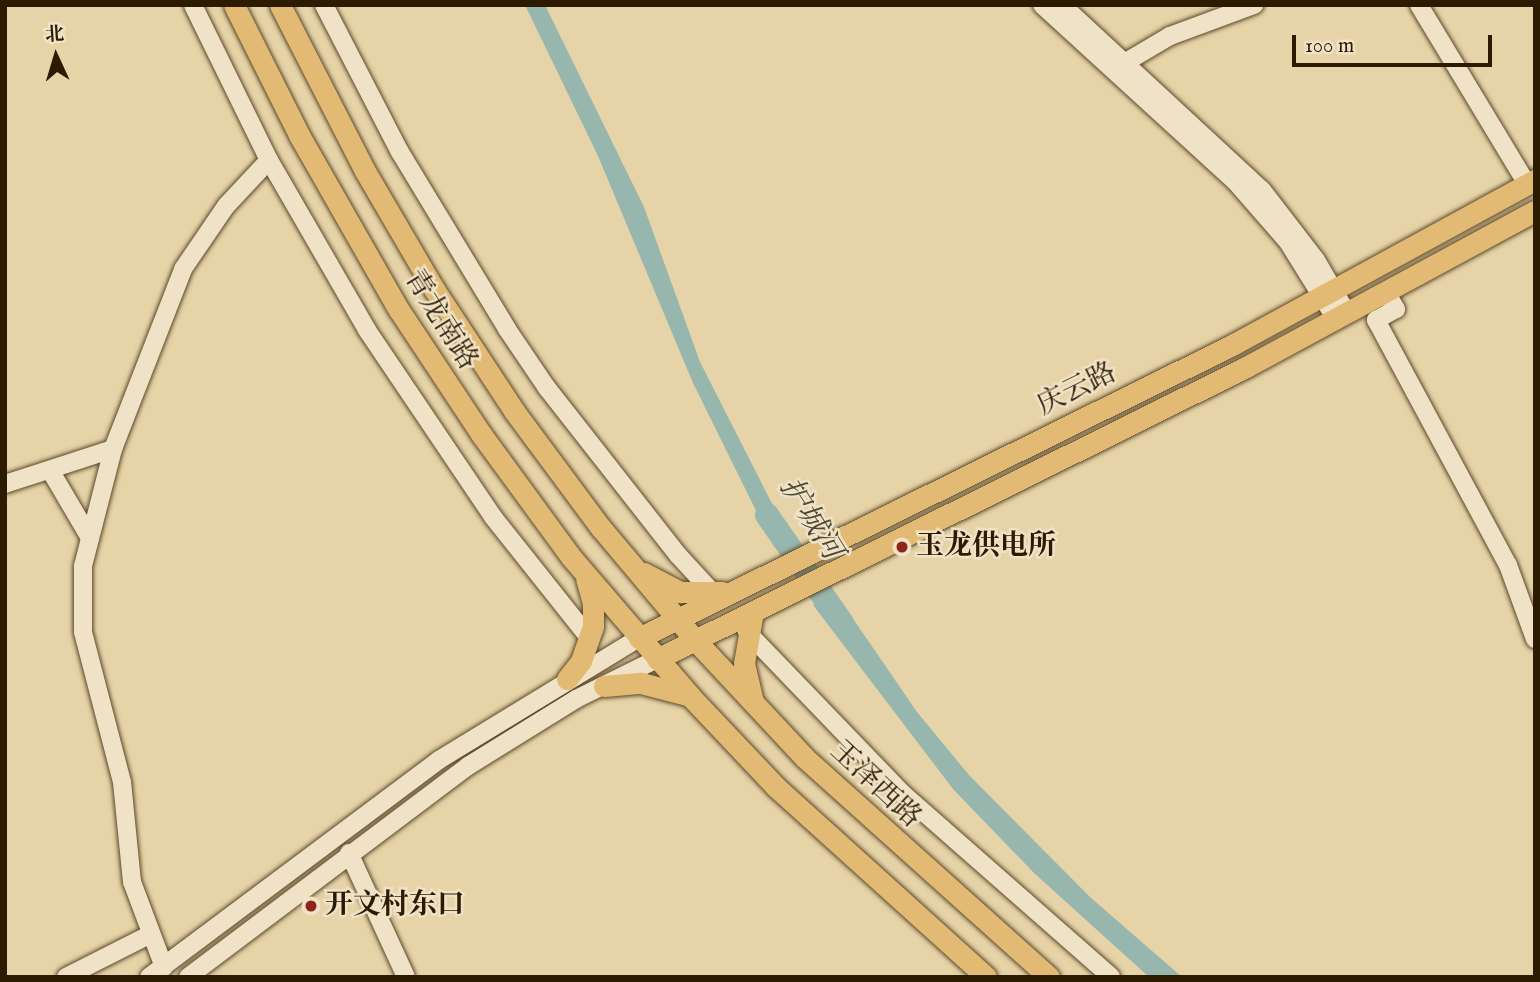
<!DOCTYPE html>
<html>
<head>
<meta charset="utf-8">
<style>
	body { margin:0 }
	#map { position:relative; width:1540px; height:982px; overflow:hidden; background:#e6d3a7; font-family:"IM FELL English","Noto Serif SC",serif }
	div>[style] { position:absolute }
	.water>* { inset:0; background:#97b7ae }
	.river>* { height:24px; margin:-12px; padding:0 12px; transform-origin:12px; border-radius:12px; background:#97b7ae }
	.roads { filter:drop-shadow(0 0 2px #5b492a) drop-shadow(0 0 2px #5b492a) }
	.minor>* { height:18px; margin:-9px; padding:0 9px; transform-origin:9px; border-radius:9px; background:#efe2c6 }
	.major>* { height:21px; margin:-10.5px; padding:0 10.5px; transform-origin:10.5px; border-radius:10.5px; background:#e3ba74 }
	.dots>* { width:19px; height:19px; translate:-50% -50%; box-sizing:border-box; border:4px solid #efe2c6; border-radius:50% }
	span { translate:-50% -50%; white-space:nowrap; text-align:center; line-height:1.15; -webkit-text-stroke:5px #efe2c6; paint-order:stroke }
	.street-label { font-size:28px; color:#2d1b01 }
	.poi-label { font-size:28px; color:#2d1b01; font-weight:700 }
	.left { translate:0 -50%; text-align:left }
	.water-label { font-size:30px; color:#4d4a35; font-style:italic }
	.frame { position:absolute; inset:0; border:7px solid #2d1b01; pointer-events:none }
	.north { position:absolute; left:21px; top:21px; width:70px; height:70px; -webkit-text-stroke:5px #efe2c6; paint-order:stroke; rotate:356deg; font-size:19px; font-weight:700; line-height:28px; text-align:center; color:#2d1b01 }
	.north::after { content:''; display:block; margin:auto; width:24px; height:32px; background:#2d1b01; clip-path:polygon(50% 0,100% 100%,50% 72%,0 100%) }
	.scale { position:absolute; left:1292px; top:35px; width:200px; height:32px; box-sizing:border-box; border:4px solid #2d1b01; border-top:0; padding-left:9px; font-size:21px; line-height:24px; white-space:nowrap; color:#2d1b01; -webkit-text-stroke:5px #efe2c6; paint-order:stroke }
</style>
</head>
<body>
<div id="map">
	<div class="water">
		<div style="clip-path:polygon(525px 5px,545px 5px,644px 207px,700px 362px,790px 539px,774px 547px,693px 383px,598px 156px)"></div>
		<div style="clip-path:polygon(834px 591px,917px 712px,969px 775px,1090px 897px,1182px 977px,1149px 977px,1034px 873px,953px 789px,813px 605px)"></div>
	</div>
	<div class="river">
		<div style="left:767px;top:515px;width:131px;rotate:55.2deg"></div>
	</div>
	<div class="roads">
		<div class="minor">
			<div style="left:193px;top:5px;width:173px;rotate:63.9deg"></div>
			<div style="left:269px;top:160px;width:196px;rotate:60deg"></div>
			<div style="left:367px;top:330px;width:225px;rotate:56deg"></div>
			<div style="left:493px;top:517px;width:156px;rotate:51.5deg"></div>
			<div style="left:324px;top:5px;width:165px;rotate:62.7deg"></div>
			<div style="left:400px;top:152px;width:207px;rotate:58.8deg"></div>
			<div style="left:507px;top:329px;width:71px;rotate:55.9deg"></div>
			<div style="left:547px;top:388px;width:212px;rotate:51.9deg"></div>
			<div style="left:678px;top:555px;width:53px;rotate:47.3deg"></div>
			<div style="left:1042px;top:5px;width:261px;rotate:42.4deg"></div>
			<div style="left:1235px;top:181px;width:81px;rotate:49deg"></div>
			<div style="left:1288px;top:242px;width:91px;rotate:58.1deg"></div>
			<div style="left:1062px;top:5px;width:272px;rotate:42.8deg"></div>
			<div style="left:1262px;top:190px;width:88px;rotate:52.4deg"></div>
			<div style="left:1316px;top:260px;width:61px;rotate:59.7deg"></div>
			<div style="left:1419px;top:5px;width:209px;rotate:58.9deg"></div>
			<div style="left:1126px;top:62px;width:51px;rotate:-30.6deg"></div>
			<div style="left:1170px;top:36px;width:90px;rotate:-20.3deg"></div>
			<div style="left:1386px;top:292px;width:20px;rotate:60deg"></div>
			<div style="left:1396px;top:309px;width:23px;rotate:151deg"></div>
			<div style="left:1376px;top:320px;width:278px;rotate:61.7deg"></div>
			<div style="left:1508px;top:565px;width:79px;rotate:70deg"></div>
			<div style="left:50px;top:470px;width:79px;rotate:59.5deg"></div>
			<div style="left:5px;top:484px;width:114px;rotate:-18deg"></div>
			<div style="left:747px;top:632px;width:225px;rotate:46.1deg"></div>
			<div style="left:903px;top:794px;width:277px;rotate:41.3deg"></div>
			<div style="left:349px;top:853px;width:136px;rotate:65.3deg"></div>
			<div style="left:164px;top:967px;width:91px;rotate:-110.6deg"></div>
			<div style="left:132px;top:882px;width:100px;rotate:-95.7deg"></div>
			<div style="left:122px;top:782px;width:155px;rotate:-104.6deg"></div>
			<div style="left:83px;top:632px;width:66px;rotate:-90deg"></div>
			<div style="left:83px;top:566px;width:121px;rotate:-75.6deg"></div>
			<div style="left:113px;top:449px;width:193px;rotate:-68.7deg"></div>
			<div style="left:183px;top:269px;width:76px;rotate:-55.7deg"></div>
			<div style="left:226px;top:206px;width:63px;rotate:-46.9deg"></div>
			<div style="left:66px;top:977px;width:93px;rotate:-26.8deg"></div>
			<div style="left:149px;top:977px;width:362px;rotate:-36.8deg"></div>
			<div style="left:439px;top:760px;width:234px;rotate:-31.4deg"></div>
			<div style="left:188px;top:977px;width:351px;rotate:-37deg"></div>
			<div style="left:468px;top:766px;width:127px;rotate:-31.8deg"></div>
			<div style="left:576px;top:699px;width:90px;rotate:-26.3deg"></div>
		</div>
		<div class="major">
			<div style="left:234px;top:5px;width:145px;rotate:63.4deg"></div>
			<div style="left:299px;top:135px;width:202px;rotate:60.3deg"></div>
			<div style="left:399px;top:310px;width:149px;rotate:56.5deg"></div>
			<div style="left:481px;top:434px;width:152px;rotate:53.8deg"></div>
			<div style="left:571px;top:557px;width:183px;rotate:49.4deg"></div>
			<div style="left:690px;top:696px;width:125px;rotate:46.6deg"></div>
			<div style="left:776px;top:787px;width:283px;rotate:42.1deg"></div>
			<div style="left:280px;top:5px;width:186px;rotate:62.9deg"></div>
			<div style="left:365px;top:171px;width:137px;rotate:59.7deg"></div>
			<div style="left:434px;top:289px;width:146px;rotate:56.7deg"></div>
			<div style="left:514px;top:411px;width:146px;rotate:53.4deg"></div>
			<div style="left:601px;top:528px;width:146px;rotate:50deg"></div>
			<div style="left:695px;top:640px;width:161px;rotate:47deg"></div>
			<div style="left:805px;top:758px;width:328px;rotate:41.9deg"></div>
			<div style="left:644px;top:573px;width:41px;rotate:27.8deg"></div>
			<div style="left:680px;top:592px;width:42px"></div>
			<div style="left:639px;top:638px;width:664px;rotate:-26.29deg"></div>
			<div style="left:1234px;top:344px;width:343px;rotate:-28.6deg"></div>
			<div style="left:657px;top:659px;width:657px;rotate:-26.37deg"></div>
			<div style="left:1246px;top:367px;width:328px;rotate:-28.4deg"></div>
			<div style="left:567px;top:679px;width:23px;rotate:-52deg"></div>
			<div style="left:581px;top:661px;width:36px;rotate:-71deg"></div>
			<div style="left:593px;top:627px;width:24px;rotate:-90deg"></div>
			<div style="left:593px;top:603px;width:25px;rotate:-106deg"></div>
			<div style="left:604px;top:686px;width:37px;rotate:-5deg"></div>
			<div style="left:641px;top:683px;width:48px;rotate:14.6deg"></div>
			<div style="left:753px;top:702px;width:40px;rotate:-103deg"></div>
			<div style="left:744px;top:663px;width:52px;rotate:-80deg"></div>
		</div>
	</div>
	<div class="dots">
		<div style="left:902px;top:547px;background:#8f2418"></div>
		<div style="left:311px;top:906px;background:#8f2418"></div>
	</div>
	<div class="street-label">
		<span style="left:440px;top:320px;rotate:58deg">青龙南路</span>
		<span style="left:1077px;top:390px;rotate:-26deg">庆云路</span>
		<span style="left:875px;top:785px;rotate:43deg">玉泽西路</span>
	</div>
	<div class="poi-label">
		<span class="left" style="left:916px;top:547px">玉龙供电所</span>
		<span class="left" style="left:325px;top:906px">开文村东口</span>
	</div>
	<div class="water-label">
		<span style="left:810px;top:519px;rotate:58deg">护城河</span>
	</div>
	<div class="frame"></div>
	<div class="north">北</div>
	<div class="scale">100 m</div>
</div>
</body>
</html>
